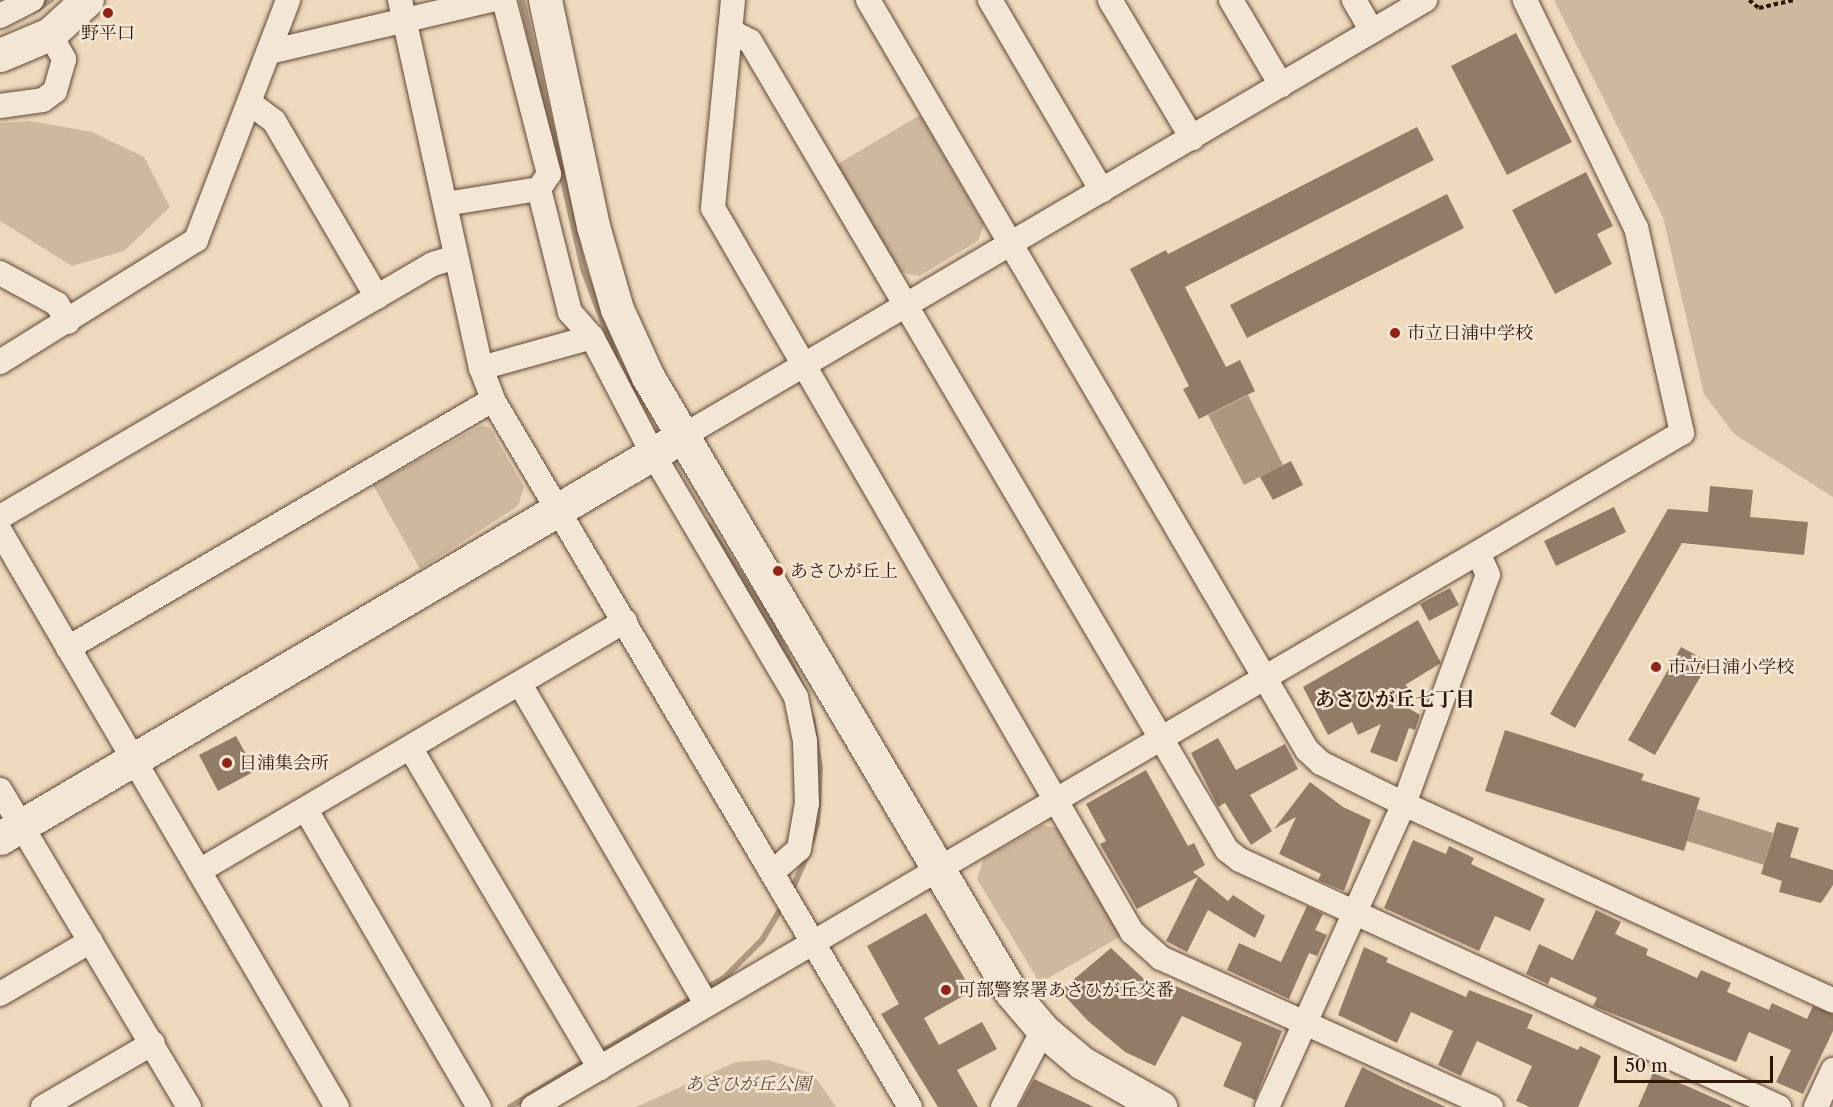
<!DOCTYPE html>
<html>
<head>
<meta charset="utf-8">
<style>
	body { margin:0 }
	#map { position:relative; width:1833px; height:1107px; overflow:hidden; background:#eed9bd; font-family:"Libre Caslon Text","Noto Serif JP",serif }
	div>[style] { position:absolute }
	.green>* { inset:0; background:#ceb89e }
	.water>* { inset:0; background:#ad9780 }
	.stream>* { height:6px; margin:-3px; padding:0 3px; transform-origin:3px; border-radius:3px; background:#ad9780 }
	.building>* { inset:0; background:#937c67 }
	.path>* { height:4px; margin-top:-2px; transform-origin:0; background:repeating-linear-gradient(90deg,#301809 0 4.5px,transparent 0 7.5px) }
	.roads { filter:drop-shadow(0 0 2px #604836) drop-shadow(0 0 2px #604836) }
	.street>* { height:24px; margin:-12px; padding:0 12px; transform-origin:12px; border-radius:12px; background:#f4e6d4 }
	.secondary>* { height:33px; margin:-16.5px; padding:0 16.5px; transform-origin:16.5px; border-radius:16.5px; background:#f4e6d4 }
	.dots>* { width:16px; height:16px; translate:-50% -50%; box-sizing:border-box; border:3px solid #f4e6d4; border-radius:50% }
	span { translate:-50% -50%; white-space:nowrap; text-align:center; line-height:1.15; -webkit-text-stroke:5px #f4e6d4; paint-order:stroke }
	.poi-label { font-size:18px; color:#301809 }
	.left { translate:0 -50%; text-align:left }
	.park-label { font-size:18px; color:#5f4836; font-style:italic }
	.neighbourhood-label { font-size:20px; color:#301809; font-weight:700 }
	.scale { position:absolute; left:1614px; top:1056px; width:159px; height:27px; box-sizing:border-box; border:3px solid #301809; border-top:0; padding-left:8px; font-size:18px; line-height:21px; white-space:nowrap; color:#301809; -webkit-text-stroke:4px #f4e6d4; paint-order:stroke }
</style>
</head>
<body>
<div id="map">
	<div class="green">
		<div style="clip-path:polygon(1554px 0,1833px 0,1833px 497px,1734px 434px,1704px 394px,1663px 217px)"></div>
		<div style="clip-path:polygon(920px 115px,984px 225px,978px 241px,919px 276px,899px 272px,836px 165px)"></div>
		<div style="clip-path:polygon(30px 121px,92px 132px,144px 157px,170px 207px,124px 251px,72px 266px,0 221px,0 123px)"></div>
		<div style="clip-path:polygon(482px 425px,490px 428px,524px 487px,518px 506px,420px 569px,373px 485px)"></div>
		<div style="clip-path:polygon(1043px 825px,1057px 828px,1121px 936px,1040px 983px,977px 879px,984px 858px)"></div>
		<div style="clip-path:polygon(768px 1060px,813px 1074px,836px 1107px,636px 1107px,736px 1062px)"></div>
	</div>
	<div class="water">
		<div style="clip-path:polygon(1248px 395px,1283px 465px,1244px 485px,1208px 415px)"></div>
		<div style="clip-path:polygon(1697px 809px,1773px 833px,1764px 865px,1687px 841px)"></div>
	</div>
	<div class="stream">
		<div style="left:522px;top:0;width:276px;rotate:77.2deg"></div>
		<div style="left:583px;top:269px;width:94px;rotate:69.4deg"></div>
		<div style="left:37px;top:9px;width:17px;rotate:-33deg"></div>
		<div style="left:709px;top:526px;width:117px;rotate:57.5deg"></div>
		<div style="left:772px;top:625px;width:73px;rotate:64.1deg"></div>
		<div style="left:812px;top:841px;width:19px;rotate:-74deg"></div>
		<div style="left:817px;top:823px;width:55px;rotate:-86.9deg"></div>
		<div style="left:820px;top:768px;width:51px;rotate:-99.1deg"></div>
		<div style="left:790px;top:894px;width:47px;rotate:-66.2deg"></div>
		<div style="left:703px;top:990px;width:24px;rotate:-30deg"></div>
		<div style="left:724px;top:978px;width:54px;rotate:-45deg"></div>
		<div style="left:762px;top:940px;width:41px;rotate:-59deg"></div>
		<div style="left:598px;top:1054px;width:113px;rotate:-30.9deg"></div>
		<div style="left:510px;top:1107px;width:92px;rotate:-31.3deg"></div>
	</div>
	<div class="building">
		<div style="clip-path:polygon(1516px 33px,1572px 142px,1507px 175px,1451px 66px)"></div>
		<div style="clip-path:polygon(1417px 127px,1434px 160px,1185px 287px,1226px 367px,1240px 360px,1255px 391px,1199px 419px,1183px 389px,1189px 386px,1130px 269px,1166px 250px,1168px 254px)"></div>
		<div style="clip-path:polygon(1586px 172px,1613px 226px,1597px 234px,1612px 264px,1555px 294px,1512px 210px)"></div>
		<div style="clip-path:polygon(1447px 194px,1464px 228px,1247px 338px,1230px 305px)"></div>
		<div style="clip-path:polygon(1291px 461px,1303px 485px,1273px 500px,1260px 477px)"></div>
		<div style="clip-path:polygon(1710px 486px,1753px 490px,1750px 517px,1808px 522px,1804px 555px,1682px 543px,1575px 728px,1550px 714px,1668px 509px,1708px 512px)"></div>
		<div style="clip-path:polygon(1614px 507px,1626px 532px,1556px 566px,1544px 541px)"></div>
		<div style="clip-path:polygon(1450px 588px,1459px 605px,1429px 621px,1420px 604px)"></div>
		<div style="clip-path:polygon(1418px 620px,1441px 663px,1405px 685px,1413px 691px,1402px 704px,1420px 715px,1415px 730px,1409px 728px,1397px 762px,1370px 752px,1381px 724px,1358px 735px,1352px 722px,1328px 735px,1303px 687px)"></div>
		<div style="clip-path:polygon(1681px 647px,1709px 662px,1655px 755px,1628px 740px)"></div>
		<div style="clip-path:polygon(1505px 730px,1644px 774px,1641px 780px,1700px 798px,1684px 851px,1485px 791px)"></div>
		<div style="clip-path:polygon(236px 736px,255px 771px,218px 791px,199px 755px)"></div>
		<div style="clip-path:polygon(1218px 738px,1236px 770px,1285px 744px,1298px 769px,1250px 795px,1272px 831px,1251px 845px,1225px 803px,1218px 807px,1191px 753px)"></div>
		<div style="clip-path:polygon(1146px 770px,1188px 846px,1194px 843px,1205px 865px,1193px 872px,1228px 901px,1233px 895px,1265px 916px,1255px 938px,1208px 910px,1187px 952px,1166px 941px,1198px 877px,1137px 909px,1100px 844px,1106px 841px,1086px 804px)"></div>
		<div style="clip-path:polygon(1310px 782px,1343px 807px,1371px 820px,1344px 891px,1318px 880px,1321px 874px,1279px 854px,1296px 817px,1274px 829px)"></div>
		<div style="clip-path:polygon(1777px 822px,1799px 828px,1790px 857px,1833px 870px,1833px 885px,1821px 903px,1779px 892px,1782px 881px,1761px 874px)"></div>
		<div style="clip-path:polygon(1413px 840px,1446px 854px,1449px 846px,1474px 858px,1471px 864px,1545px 899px,1530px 931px,1495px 916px,1479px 951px,1384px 908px)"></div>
		<div style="clip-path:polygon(1307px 906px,1323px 914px,1315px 930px,1327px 935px,1317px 956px,1309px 953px,1289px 999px,1227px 970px,1239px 943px,1281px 962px)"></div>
		<div style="clip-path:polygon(1596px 910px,1621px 922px,1615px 934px,1648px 949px,1646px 955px,1697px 978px,1701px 970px,1731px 983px,1727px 992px,1769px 1010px,1772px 1003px,1807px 1019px,1813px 1006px,1833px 1014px,1833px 1031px,1803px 1094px,1776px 1082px,1791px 1050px,1749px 1032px,1736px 1062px,1593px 1006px,1597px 998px,1551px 977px,1548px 984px,1526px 974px,1539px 944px,1573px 960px)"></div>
		<div style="clip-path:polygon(926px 913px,972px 991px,924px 1018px,939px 1045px,982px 1022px,997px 1049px,957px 1070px,978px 1107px,938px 1107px,881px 1014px,899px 1004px,867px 946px)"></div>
		<div style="clip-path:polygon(1364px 947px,1388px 958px,1386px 962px,1466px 997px,1469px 990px,1533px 1015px,1527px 1028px,1578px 1050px,1580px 1046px,1601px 1056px,1578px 1107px,1530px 1107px,1516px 1101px,1532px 1066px,1477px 1041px,1461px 1076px,1438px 1065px,1453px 1031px,1411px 1012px,1397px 1043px,1338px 1015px)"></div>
		<div style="clip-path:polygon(1111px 948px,1160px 994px,1166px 982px,1282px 1031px,1255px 1100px,1223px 1086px,1242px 1043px,1182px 1016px,1155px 1066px,1125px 1052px,1088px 1021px,1060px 991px)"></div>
		<div style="clip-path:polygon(1362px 1067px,1396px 1084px,1446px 1107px,1344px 1107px)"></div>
		<div style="clip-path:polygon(1653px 1073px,1687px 1086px,1734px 1107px,1638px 1107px)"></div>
		<div style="clip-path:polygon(1034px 1079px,1094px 1107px,1019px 1107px)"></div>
	</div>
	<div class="path">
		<div style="left:1749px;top:0;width:13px;rotate:39deg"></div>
		<div style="left:1759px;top:8px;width:37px;rotate:-13deg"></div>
	</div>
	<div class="roads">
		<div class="street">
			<div style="left:400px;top:0;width:377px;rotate:77.6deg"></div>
			<div style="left:481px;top:368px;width:34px;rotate:69deg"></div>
			<div style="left:493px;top:400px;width:821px;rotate:59.47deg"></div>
			<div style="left:504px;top:0;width:180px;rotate:75.5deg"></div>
			<div style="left:549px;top:174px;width:18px;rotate:124deg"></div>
			<div style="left:539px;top:189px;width:127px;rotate:75.9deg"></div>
			<div style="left:570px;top:312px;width:33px;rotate:49deg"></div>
			<div style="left:592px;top:337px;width:132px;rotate:62.5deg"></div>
			<div style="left:653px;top:454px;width:282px;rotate:59.5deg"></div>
			<div style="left:796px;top:697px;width:45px;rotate:78.4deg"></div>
			<div style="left:805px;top:741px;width:62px;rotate:88.2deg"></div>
			<div style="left:807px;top:803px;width:47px;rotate:99.9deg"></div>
			<div style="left:799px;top:849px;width:35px;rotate:139deg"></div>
			<div style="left:733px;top:0;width:209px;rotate:95.5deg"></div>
			<div style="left:713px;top:208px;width:837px;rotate:59.94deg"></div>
			<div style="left:1132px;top:932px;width:39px;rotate:42deg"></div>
			<div style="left:1161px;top:958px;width:362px;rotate:24.3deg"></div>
			<div style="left:868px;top:0;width:869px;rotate:59.66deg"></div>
			<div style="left:1307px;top:750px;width:19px;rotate:43deg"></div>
			<div style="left:1321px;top:763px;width:93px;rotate:26.3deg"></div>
			<div style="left:1404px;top:804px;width:472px;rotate:24.6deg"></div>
			<div style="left:990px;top:0;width:221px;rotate:59.6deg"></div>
			<div style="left:1110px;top:0;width:161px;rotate:59.3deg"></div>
			<div style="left:1231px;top:0;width:99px;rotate:59.5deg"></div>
			<div style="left:1354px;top:0;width:36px;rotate:60deg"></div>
			<div style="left:0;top:16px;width:36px;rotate:-27deg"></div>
			<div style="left:730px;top:31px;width:22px;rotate:27deg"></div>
			<div style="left:750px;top:41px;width:939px;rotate:59.48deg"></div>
			<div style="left:1227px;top:850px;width:16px;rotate:38deg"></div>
			<div style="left:1240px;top:860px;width:593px;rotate:24.62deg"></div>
			<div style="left:269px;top:52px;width:228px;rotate:-13.2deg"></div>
			<div style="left:250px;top:103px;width:30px;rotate:37deg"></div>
			<div style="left:274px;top:121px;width:204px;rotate:59.7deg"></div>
			<div style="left:0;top:106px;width:43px;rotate:-7.9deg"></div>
			<div style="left:43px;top:100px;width:15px;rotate:-37deg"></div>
			<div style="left:55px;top:91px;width:33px;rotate:-74deg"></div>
			<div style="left:64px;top:59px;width:29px;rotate:-119deg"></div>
			<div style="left:445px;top:204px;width:95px;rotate:-9.1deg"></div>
			<div style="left:0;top:273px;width:65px;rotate:28.5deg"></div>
			<div style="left:57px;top:304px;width:21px;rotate:59deg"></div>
			<div style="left:0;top:362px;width:231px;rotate:-31.9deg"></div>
			<div style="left:196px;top:240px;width:257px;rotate:-69deg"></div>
			<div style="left:481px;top:368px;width:115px;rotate:-15.6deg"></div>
			<div style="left:683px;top:436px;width:861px;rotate:-30.44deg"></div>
			<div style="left:0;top:517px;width:501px;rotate:-30.3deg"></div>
			<div style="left:433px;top:264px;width:24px;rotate:-17deg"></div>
			<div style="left:0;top:531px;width:667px;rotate:59.67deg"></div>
			<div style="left:68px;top:648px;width:492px;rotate:-30.3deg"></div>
			<div style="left:520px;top:684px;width:371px;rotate:59.8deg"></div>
			<div style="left:411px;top:749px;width:371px;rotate:59.4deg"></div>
			<div style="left:0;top:790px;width:369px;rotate:59.2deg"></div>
			<div style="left:306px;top:810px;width:344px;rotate:59.8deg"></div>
			<div style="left:199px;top:871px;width:494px;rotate:-30.4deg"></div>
			<div style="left:0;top:994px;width:105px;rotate:-30.2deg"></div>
			<div style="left:43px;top:1107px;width:127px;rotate:-30.2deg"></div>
			<div style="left:533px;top:1107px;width:1332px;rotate:-30.4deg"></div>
			<div style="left:1682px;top:433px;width:210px;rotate:-102.6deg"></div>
			<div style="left:1636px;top:228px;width:254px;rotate:-116deg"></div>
			<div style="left:1003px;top:1107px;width:87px;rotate:-62.5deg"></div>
			<div style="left:1267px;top:1107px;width:333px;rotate:-65.7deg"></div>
			<div style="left:1404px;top:804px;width:244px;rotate:-69.9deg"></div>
			<div style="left:1488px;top:575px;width:24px;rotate:-114deg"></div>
			<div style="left:1816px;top:1107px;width:41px;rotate:-65.3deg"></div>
		</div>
		<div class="secondary">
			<div style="left:545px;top:0;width:231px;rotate:78deg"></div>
			<div style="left:593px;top:226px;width:86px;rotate:73.9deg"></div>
			<div style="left:617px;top:309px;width:75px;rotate:65.5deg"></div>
			<div style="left:648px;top:377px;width:714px;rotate:59.45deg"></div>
			<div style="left:1011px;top:992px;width:50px;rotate:49.9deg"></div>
			<div style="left:1043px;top:1030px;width:51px;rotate:40.2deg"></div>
			<div style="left:1082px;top:1063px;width:90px;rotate:29.4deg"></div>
			<div style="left:0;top:55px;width:54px;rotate:-22.8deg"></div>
			<div style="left:50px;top:34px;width:50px;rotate:-42.6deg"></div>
			<div style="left:0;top:838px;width:793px;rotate:-30.48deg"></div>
		</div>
	</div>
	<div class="dots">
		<div style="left:108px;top:13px;background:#8f2418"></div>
		<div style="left:1395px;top:333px;background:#8f2418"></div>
		<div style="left:778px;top:571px;background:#8f2418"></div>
		<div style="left:1656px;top:667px;background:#8f2418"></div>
		<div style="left:227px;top:763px;background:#8f2418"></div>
		<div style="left:946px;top:990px;background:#8f2418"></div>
	</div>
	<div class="poi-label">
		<span style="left:108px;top:33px">野平口</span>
		<span class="left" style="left:1407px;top:333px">市立日浦中学校</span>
		<span class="left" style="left:790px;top:571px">あさひが丘上</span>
		<span class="left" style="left:1668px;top:667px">市立日浦小学校</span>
		<span class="left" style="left:239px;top:763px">日浦集会所</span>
		<span class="left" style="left:958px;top:990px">可部警察署あさひが丘交番</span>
	</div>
	<div class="park-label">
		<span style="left:748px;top:1084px">あさひが丘公園</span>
	</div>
	<div class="neighbourhood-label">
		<span style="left:1395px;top:699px">あさひが丘七丁目</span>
	</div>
	<div class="scale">50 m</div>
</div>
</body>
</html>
